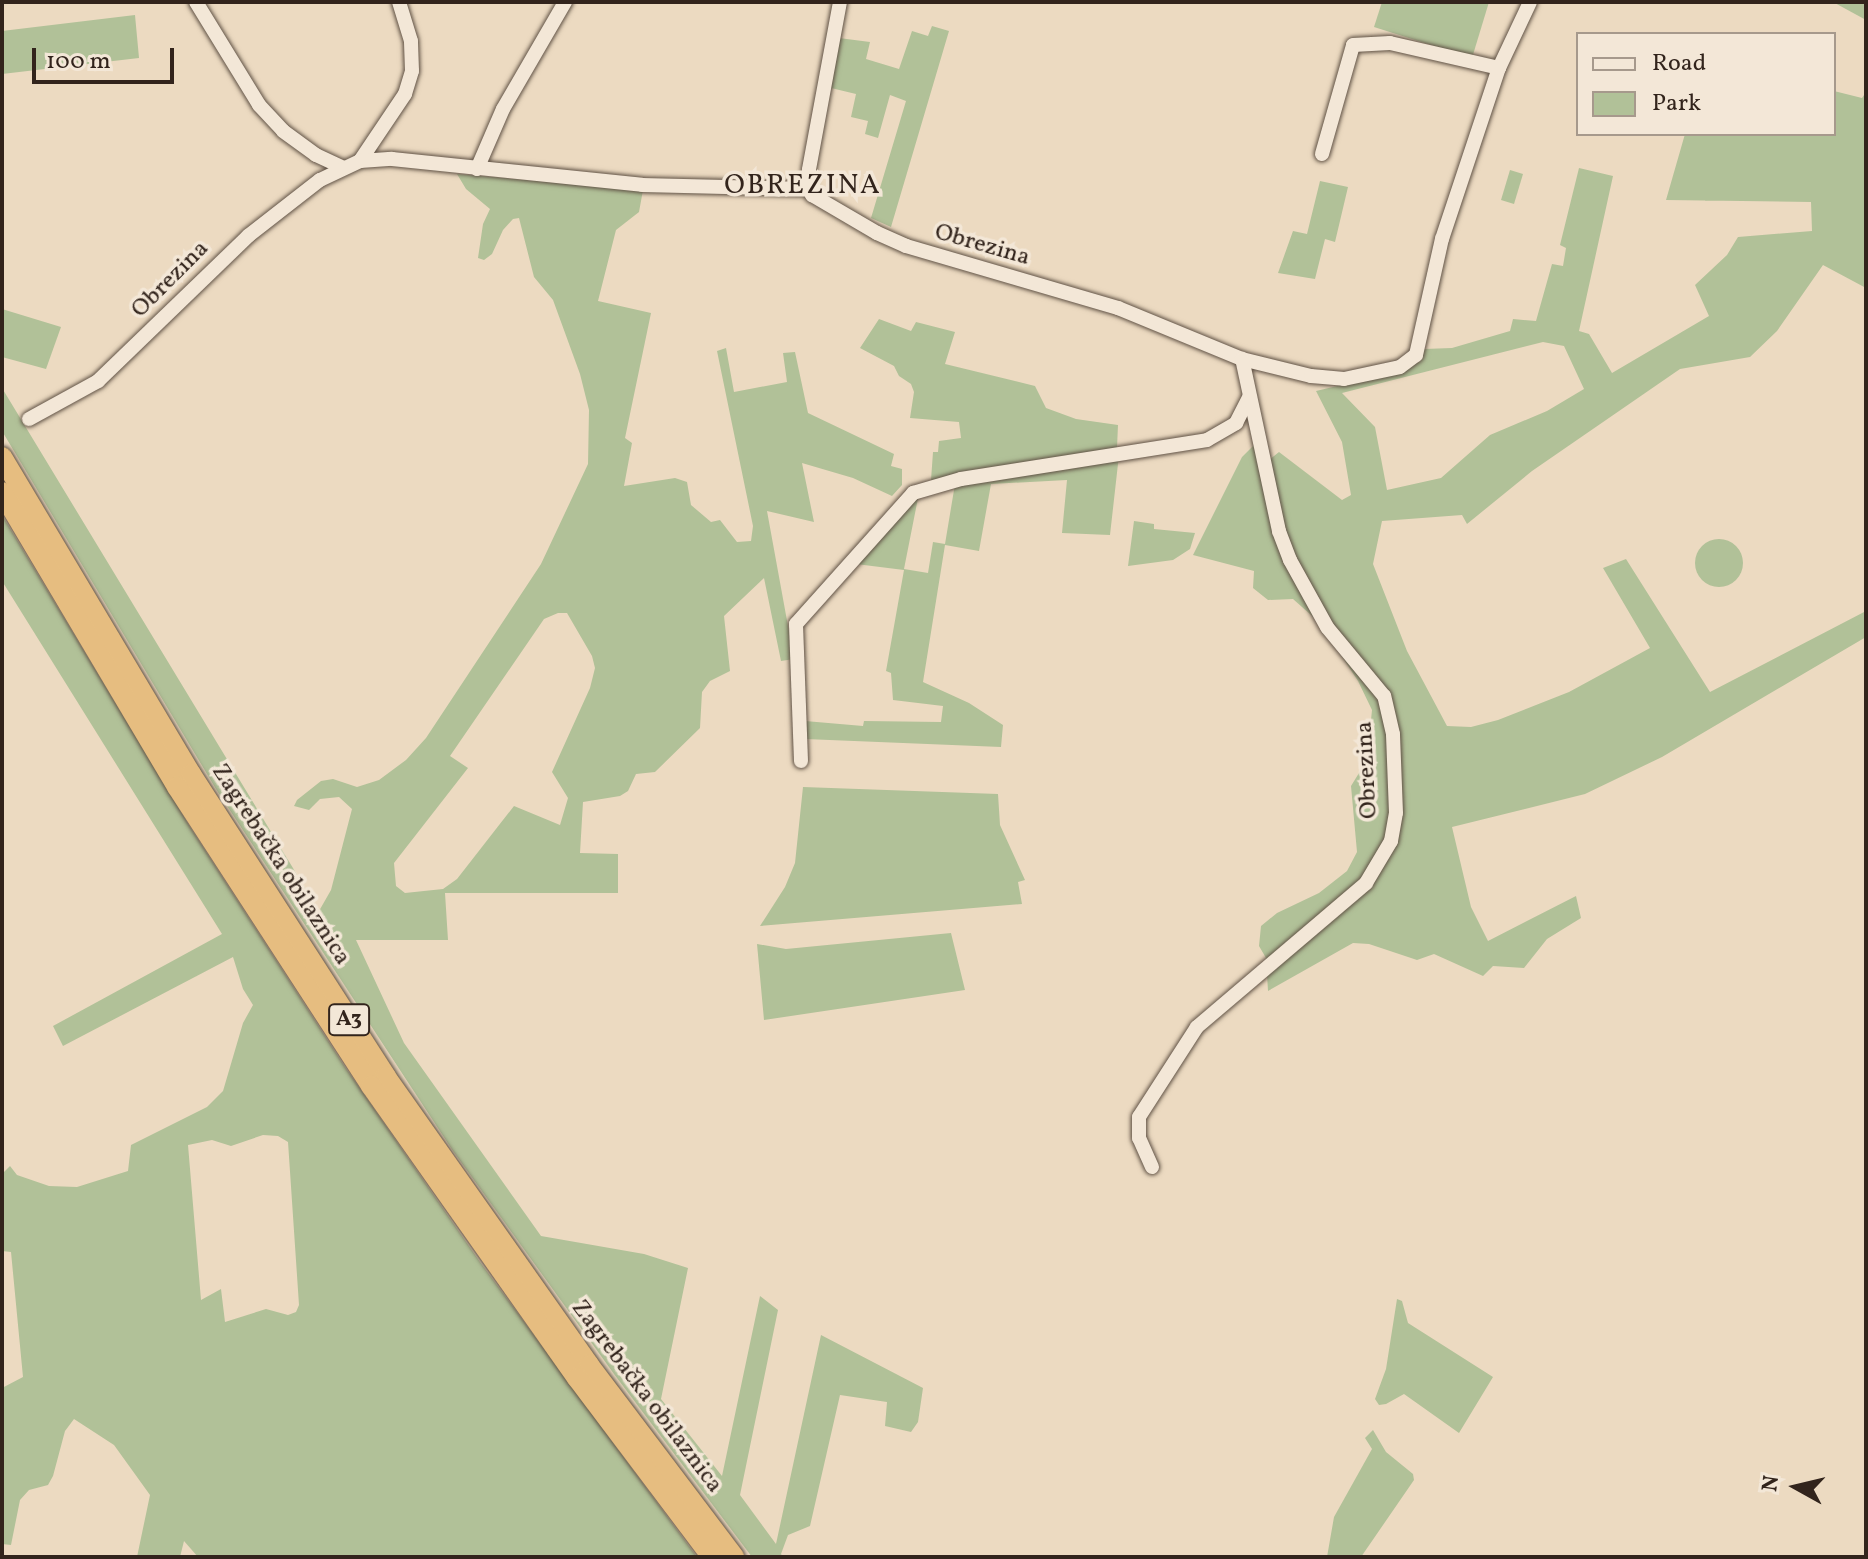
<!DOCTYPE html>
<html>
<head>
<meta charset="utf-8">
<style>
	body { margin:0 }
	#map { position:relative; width:1868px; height:1559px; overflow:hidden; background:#ecdac1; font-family:Vollkorn,serif }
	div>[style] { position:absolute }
	.green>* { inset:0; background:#b1c198 }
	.round { border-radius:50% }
	.roads { filter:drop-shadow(0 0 2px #605245) drop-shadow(0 0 2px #605245) }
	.minor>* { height:14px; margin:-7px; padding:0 7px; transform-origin:7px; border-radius:7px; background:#f3e7d7 }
	.highway>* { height:20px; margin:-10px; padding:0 10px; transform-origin:10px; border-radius:10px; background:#e6bd80 }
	span { translate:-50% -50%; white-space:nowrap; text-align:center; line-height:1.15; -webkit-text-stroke:7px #f3e7d7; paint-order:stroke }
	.shield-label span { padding:2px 6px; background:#f3e7d7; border:2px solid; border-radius:6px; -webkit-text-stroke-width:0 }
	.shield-label { font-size:22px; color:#32241c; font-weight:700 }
	.street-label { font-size:24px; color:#32241c }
	.quarter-label { font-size:28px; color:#32241c; letter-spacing:2px }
	.frame { position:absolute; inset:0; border:4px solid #32241c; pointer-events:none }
	.legend { position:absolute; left:1576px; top:32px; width:260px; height:104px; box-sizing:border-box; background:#f3e7d7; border:2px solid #a6998c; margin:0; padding:10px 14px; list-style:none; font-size:24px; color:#32241c }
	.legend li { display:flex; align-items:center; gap:16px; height:40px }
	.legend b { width:40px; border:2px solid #a6998c }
	.north { position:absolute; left:1756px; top:1447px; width:80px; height:80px; -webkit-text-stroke:6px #f3e7d7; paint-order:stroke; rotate:278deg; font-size:22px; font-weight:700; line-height:32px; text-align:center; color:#32241c }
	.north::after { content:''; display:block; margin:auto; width:28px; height:36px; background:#32241c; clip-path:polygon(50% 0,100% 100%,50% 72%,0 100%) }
	.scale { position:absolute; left:32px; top:48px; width:142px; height:36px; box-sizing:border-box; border:4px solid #32241c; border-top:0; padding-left:10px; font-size:24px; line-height:28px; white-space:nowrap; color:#32241c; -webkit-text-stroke:6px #f3e7d7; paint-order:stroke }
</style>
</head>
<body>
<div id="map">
	<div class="green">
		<div style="clip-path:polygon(1382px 2px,1489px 2px,1472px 58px,1374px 27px)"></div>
		<div style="clip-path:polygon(1833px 2px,1866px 2px,1866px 20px)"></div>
		<div style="clip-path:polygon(135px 15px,139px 58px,2px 74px,2px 31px)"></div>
		<div style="clip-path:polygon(932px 26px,949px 31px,891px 227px,871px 218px,906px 101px,890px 95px,878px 138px,865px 134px,868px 121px,851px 117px,856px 94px,831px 88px,839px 38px,870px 42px,866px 59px,899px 69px,912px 31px,928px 36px)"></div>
		<div style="clip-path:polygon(evenodd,1834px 91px,1862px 98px,1866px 92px,1866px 288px,1823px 265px,1777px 331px,1750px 357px,1680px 369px,1532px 471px,1467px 524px,1462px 515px,1382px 521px,1373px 564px,1407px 651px,1447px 726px,1471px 727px,1498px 720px,1569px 692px,1650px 648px,1603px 568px,1626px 559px,1710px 692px,1866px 611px,1866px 637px,1662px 757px,1585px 794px,1452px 827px,1471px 907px,1488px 941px,1576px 896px,1581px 918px,1547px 939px,1524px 968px,1493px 966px,1483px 976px,1434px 954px,1417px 960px,1369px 944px,1353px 943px,1268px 991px,1266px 958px,1259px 946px,1261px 926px,1277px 913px,1319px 893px,1347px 871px,1357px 852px,1351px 786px,1367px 760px,1372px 710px,1358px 681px,1320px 623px,1293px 599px,1268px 600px,1253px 588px,1254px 571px,1193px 555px,1242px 457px,1254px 445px,1263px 465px,1279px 452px,1342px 500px,1351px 495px,1342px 442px,1316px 391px,1409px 369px,1420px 361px,1424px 349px,1452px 348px,1510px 331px,1513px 319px,1536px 321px,1552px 264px,1563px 266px,1566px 248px,1560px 245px,1579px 168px,1613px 176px,1579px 331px,1589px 334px,1612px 373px,1709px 316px,1695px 285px,1727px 255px,1738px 237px,1812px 231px,1811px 202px,1666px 200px,1685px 134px,1834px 134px,1834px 91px,1543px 342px,1564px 346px,1584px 389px,1547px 411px,1490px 435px,1441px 478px,1387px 490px,1375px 427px,1342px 393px,1543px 342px)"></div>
		<div style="clip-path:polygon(1510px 170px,1523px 174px,1514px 204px,1501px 200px)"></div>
		<div style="clip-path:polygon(evenodd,457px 174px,643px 190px,639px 212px,616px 230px,598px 301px,651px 313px,625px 438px,632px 443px,624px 486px,675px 478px,687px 482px,691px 505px,711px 522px,720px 520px,737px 542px,751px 541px,753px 526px,717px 351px,726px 348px,734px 392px,787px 382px,783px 353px,795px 352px,808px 413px,894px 454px,891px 466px,902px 469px,902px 485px,892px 496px,853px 478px,802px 463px,814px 522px,767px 511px,794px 659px,781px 661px,764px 578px,724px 616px,730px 671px,710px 681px,702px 692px,700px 728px,655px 772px,636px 774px,628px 791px,620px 796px,583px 802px,580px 853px,618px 854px,618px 893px,445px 893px,448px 940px,356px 940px,404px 1043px,541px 1236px,644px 1254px,688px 1268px,661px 1399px,722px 1476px,760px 1296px,778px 1310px,740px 1495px,776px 1544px,821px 1335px,923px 1388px,918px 1422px,911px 1432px,885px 1426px,887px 1402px,840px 1395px,810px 1526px,788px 1535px,781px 1554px,783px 1557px,752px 1557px,614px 1374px,453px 1151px,216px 789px,2px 431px,2px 388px,319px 911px,331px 890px,352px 809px,339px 797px,320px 799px,309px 810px,294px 806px,297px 800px,321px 781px,333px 779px,357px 787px,379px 780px,406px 760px,426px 738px,541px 564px,588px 464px,589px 410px,580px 374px,553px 300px,534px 277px,519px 218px,513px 219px,503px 230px,492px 254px,484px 260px,478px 258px,483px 224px,490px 209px,466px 189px,457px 174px,558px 613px,567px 613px,592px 656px,595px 668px,590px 688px,552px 772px,568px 798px,560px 825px,514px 806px,457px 879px,443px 889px,405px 893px,396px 886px,394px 863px,468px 768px,450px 756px,544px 619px,558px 613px)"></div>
		<div style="clip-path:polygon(1320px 181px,1348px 187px,1335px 242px,1325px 239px,1315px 279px,1278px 273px,1293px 231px,1307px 234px)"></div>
		<div style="clip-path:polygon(2px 309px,61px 327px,46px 369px,2px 357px)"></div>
		<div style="clip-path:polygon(879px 319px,911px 331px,916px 322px,955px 332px,945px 364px,1035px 386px,1046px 408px,1076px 419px,1118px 425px,1117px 448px,931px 480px,933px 452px,938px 452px,939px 441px,961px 438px,959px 422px,910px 418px,914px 392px,911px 384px,899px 376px,894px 366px,860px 348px)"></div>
		<div style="clip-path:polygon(1119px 455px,1110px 535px,1062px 533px,1067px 480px,991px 484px,979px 551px,945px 545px,923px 682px,969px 703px,1003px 725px,1001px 747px,805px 739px,805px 721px,863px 726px,864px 721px,941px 722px,943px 706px,893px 700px,891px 673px,886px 671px,904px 570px,856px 564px,919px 493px,904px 569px,928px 573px,933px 542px,945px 544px,955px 484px)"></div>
		<div style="clip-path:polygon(evenodd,2px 515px,190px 827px,345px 1067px,480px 1262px,697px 1557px,198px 1557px,184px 1541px,180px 1557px,137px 1557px,150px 1495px,114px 1445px,74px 1419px,65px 1431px,53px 1476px,48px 1485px,29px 1490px,20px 1500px,11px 1545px,2px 1544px,2px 1388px,23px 1377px,11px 1252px,2px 1251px,2px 1174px,10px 1166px,17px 1175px,49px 1186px,77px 1187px,128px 1171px,131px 1145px,207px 1107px,223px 1091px,243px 1023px,253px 1005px,243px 989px,233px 957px,63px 1046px,53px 1026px,222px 934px,2px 581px,2px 515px,263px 1135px,278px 1136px,288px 1142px,299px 1305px,296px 1312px,288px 1315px,266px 1309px,225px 1322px,221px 1289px,201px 1300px,188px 1145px,212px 1140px,231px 1146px,263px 1135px)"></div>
		<div style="clip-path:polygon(1134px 521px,1154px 524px,1154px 529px,1195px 533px,1190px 549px,1173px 560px,1128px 566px)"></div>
		<div class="round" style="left:1695px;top:539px;width:48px;height:48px"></div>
		<div style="clip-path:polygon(803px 787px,998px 794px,1000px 825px,1025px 880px,1018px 882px,1022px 904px,760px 926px,785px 887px,795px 863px)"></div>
		<div style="clip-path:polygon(951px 933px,965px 990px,764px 1020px,757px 944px,786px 949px)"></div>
		<div style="clip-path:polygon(1397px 1299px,1402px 1301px,1408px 1323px,1493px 1377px,1459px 1433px,1404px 1394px,1386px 1404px,1379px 1405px,1375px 1399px,1386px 1369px)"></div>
		<div style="clip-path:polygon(1373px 1430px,1386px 1452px,1413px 1474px,1414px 1480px,1361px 1557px,1327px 1557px,1334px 1517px,1372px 1449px,1365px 1438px)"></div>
	</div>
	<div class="roads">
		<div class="minor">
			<div style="left:196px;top:2px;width:121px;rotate:58.5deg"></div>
			<div style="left:259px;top:105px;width:35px;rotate:47deg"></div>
			<div style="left:283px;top:131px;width:41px;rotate:36deg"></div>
			<div style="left:316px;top:155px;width:29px;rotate:25deg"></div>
			<div style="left:840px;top:2px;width:171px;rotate:100.5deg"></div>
			<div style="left:809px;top:170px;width:19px;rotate:90deg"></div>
			<div style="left:809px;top:189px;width:7px;rotate:63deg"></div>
			<div style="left:812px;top:195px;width:75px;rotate:30.3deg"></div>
			<div style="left:877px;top:233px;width:32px;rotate:24deg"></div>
			<div style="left:906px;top:246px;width:221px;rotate:16.3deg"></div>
			<div style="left:1118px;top:308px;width:134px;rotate:22.4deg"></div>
			<div style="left:1242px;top:359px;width:71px;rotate:13.8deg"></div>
			<div style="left:1311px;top:376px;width:33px;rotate:5deg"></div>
			<div style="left:1344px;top:379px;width:57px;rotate:-12.1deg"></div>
			<div style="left:1400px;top:367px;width:20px;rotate:-37deg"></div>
			<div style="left:1416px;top:355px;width:119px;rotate:-77.4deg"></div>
			<div style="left:1442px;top:239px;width:180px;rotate:-71.6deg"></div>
			<div style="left:1499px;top:68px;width:73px;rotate:-64.8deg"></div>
			<div style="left:1322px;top:154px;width:113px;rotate:-74.1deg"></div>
			<div style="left:1353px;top:45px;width:37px;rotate:-3deg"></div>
			<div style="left:1390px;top:43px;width:112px;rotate:12.9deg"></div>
			<div style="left:360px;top:161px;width:81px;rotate:-56.1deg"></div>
			<div style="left:405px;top:94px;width:24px;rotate:-73deg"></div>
			<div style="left:412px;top:71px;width:30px;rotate:-92deg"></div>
			<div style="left:411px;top:41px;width:41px;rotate:-107.1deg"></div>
			<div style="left:477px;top:169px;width:65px;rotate:-66.6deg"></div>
			<div style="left:503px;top:109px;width:124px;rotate:-59.9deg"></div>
			<div style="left:29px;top:419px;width:79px;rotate:-28.8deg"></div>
			<div style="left:98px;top:381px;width:209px;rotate:-44deg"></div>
			<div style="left:248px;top:236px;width:91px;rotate:-37.9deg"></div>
			<div style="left:320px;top:180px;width:44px;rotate:-25.4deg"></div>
			<div style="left:360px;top:161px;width:32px;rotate:-4deg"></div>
			<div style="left:392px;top:159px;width:251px;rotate:5.9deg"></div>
			<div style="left:642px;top:185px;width:167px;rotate:1.4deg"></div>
			<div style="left:801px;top:761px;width:137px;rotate:-92.1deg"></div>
			<div style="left:796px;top:624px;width:176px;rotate:-48.2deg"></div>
			<div style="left:913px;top:493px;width:50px;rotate:-16.3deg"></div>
			<div style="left:961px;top:479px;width:249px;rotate:-9deg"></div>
			<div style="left:1207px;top:440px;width:34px;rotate:-30deg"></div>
			<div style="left:1236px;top:423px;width:29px;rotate:-63deg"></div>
			<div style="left:1152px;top:1167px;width:32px;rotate:-114deg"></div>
			<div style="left:1139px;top:1138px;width:21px;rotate:-90deg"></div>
			<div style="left:1139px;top:1117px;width:107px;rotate:-57.2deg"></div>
			<div style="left:1197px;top:1027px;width:222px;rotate:-40.4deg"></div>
			<div style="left:1366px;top:883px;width:49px;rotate:-59.2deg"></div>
			<div style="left:1391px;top:841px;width:28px;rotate:-80deg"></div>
			<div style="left:1396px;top:813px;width:79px;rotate:-92.2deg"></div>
			<div style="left:1393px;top:734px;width:39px;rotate:-103deg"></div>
			<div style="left:1384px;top:696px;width:89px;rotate:-129.6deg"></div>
			<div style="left:1327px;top:627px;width:77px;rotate:-118.9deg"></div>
			<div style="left:1290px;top:560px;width:31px;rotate:-111deg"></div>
			<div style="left:1279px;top:531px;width:176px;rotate:-102.1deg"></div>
		</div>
		<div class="highway">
			<div style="left:2px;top:457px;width:369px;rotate:59.2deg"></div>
			<div style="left:191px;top:774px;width:360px;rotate:57.2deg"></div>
			<div style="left:386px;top:1077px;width:352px;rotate:54.8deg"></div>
			<div style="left:589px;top:1365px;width:241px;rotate:52.9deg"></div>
			<div style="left:2px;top:492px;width:343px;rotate:59.3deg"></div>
			<div style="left:177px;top:787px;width:356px;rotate:57deg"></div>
			<div style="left:371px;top:1086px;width:357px;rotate:54.8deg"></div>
			<div style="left:577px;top:1378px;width:224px;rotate:53deg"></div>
		</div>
	</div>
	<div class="shield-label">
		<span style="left:349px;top:1020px">A3</span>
	</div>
	<div class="street-label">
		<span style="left:982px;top:246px;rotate:16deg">Obrezina</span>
		<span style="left:171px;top:280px;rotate:-45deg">Obrezina</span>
		<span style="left:1368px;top:770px;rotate:-93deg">Obrezina</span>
		<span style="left:280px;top:865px;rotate:57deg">Zagrebačka obilaznica</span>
		<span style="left:646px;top:1397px;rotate:53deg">Zagrebačka obilaznica</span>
	</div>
	<div class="quarter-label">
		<span style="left:803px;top:186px">OBREZINA</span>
	</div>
	<div class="frame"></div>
	<ul class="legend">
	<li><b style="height:10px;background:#f3e7d7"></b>Road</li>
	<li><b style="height:22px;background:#b1c198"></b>Park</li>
	</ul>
	<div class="north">N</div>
	<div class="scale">100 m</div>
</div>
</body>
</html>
